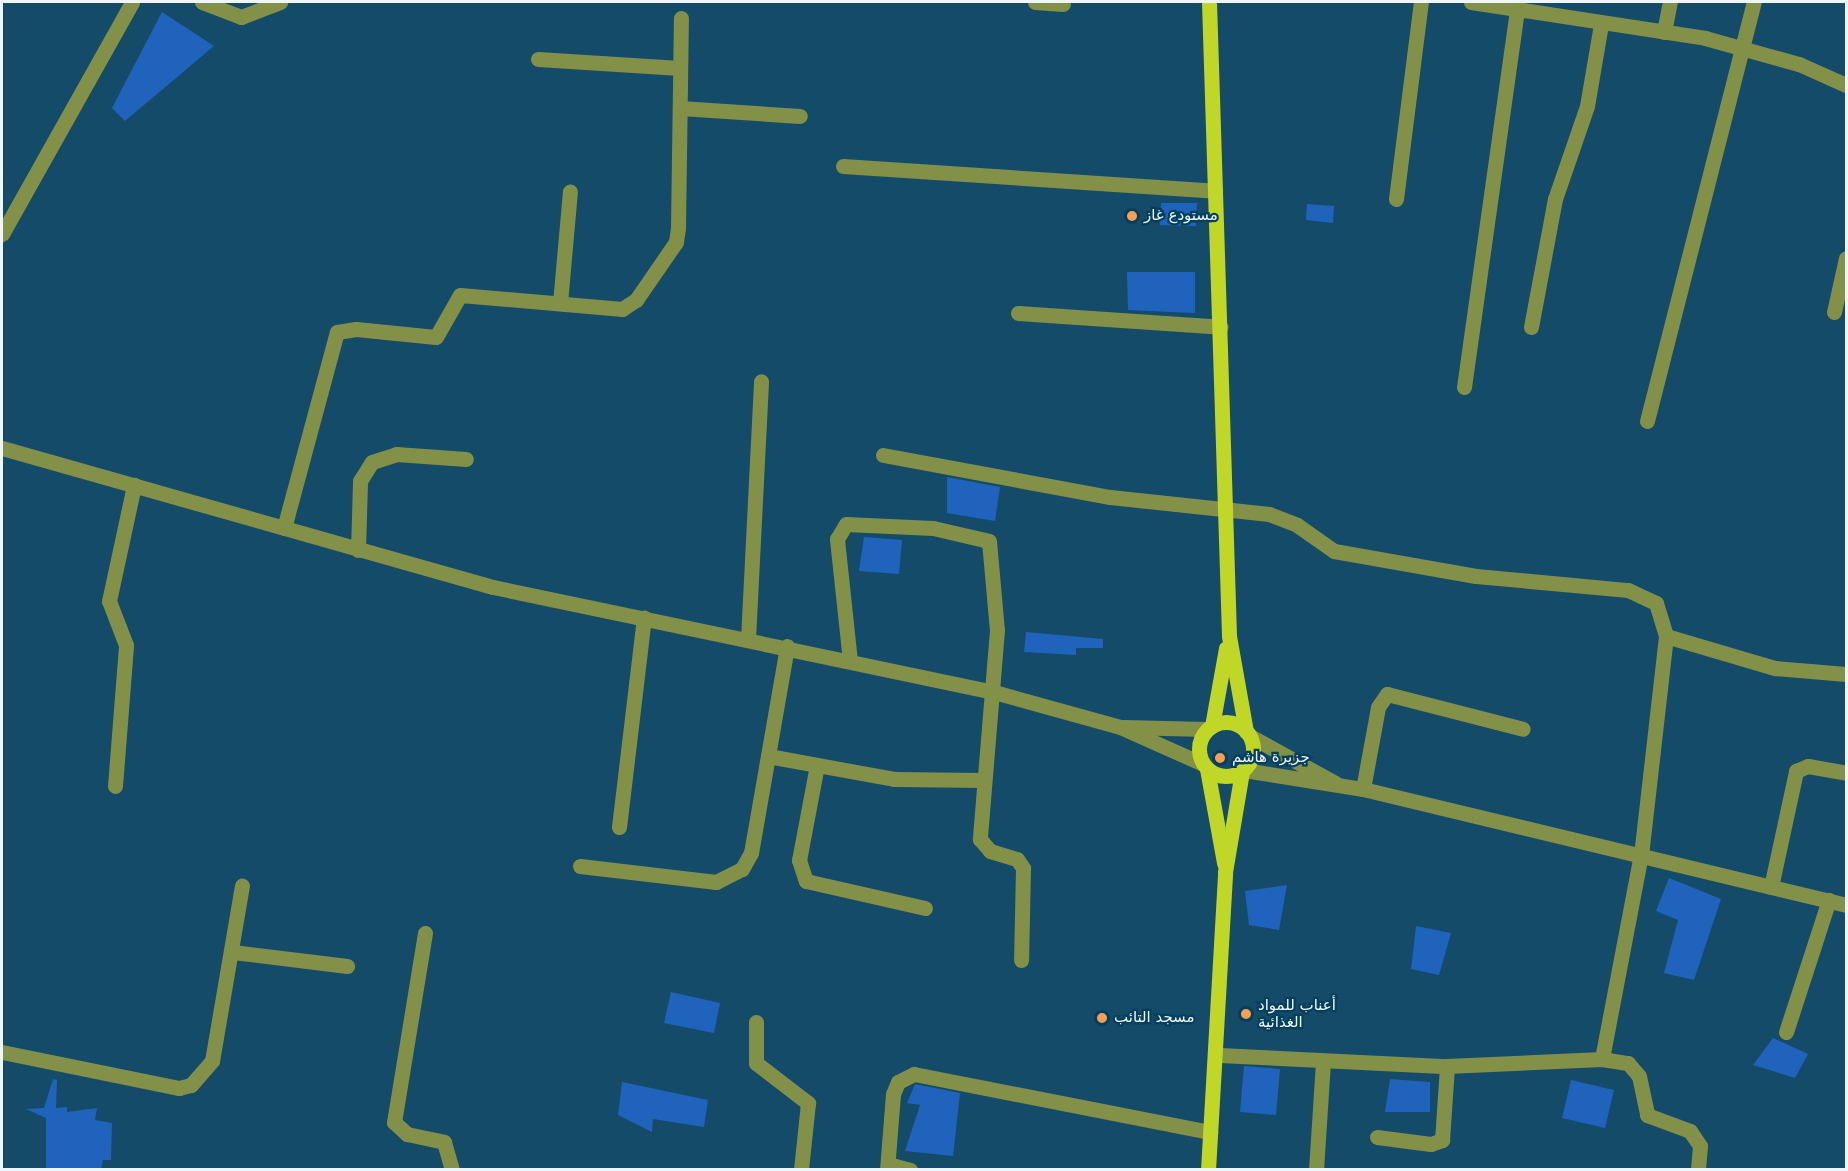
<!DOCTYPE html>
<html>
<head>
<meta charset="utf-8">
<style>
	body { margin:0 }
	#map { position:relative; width:1848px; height:1171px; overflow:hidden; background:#144b69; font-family:"DejaVu Sans","Noto Sans Arabic",sans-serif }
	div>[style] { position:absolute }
	.building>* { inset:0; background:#2063bc }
	.minor>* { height:15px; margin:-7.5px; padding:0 7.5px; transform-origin:7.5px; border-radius:7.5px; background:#839048 }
	.major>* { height:15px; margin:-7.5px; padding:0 7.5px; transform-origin:7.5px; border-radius:7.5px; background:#c0d727 }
	.major>.ring { margin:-7.5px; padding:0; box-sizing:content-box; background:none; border:15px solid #c0d727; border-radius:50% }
	.dots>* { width:16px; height:16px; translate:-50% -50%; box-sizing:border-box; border:3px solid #04405d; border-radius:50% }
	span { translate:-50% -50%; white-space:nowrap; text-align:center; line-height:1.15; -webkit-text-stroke:4.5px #04405d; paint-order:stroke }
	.poi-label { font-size:15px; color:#eff6fb }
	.left { translate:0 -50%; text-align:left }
	.frame { position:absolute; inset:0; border:3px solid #eff6fb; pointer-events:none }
</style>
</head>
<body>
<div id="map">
	<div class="building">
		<div style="clip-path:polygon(162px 12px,214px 46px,125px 121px,112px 108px)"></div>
		<div style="clip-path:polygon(1161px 203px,1197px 203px,1196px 226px,1160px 225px)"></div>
		<div style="clip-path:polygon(1307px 204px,1334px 206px,1333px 223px,1306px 220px)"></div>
		<div style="clip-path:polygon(1127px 272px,1195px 272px,1195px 313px,1128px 310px)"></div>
		<div style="clip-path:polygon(947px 477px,1000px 487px,995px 521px,947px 513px)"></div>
		<div style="clip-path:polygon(864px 537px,902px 540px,899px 574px,859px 571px)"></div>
		<div style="clip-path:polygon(1026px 632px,1103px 639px,1103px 648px,1076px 648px,1076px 655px,1024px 652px)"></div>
		<div style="clip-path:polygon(1669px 878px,1721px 899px,1694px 980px,1664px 973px,1678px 920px,1656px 911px)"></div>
		<div style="clip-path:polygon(1287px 885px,1279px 930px,1249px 925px,1245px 891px)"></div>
		<div style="clip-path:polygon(1416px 926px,1451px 933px,1439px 975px,1411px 969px)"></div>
		<div style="clip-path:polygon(671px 992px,720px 1003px,714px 1033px,664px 1023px)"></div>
		<div style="clip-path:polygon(1773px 1038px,1808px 1054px,1795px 1078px,1753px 1065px)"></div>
		<div style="clip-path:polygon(1244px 1066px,1280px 1069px,1276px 1115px,1240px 1112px)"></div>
		<div style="clip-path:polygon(53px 1079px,57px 1080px,56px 1108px,67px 1107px,67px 1112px,97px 1108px,95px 1120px,112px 1123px,111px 1160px,103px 1160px,101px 1170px,46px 1170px,46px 1118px,26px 1109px,44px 1108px)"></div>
		<div style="clip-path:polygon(1390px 1079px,1430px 1082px,1430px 1112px,1385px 1112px)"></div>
		<div style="clip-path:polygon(1571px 1080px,1614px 1090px,1605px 1128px,1562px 1118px)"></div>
		<div style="clip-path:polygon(622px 1082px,708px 1100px,704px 1127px,653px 1119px,652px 1132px,618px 1115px)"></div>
		<div style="clip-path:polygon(915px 1084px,960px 1093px,953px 1156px,905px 1151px,920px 1105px,907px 1103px)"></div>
	</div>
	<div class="minor">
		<div style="left:202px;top:2px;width:42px;rotate:21deg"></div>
		<div style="left:241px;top:17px;width:42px;rotate:-21deg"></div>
		<div style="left:1035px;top:2px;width:28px;rotate:4deg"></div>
		<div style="left:1471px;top:2px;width:237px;rotate:8.7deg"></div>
		<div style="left:1705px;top:38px;width:98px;rotate:15.5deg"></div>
		<div style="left:1799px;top:64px;width:51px;rotate:24.1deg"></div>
		<div style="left:1664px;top:32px;width:31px;rotate:-79deg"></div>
		<div style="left:538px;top:59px;width:142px;rotate:3.6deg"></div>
		<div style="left:680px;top:108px;width:120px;rotate:3.8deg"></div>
		<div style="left:843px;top:166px;width:373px;rotate:3.8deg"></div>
		<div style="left:1396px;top:199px;width:199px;rotate:-82.8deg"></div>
		<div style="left:2px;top:234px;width:266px;rotate:-60.7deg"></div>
		<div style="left:560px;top:303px;width:112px;rotate:-84.9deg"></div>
		<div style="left:1834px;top:312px;width:55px;rotate:-77.5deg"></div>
		<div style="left:1018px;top:313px;width:203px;rotate:3.9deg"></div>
		<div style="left:1531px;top:327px;width:130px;rotate:-79.4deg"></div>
		<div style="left:1555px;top:199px;width:98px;rotate:-71deg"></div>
		<div style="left:1587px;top:106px;width:83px;rotate:-80.3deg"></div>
		<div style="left:1464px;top:387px;width:381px;rotate:-82deg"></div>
		<div style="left:1647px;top:421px;width:432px;rotate:-75.7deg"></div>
		<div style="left:2px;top:448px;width:510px;rotate:15.81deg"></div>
		<div style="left:493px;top:587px;width:512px;rotate:11.84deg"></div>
		<div style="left:994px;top:692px;width:131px;rotate:15.5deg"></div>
		<div style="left:1120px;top:727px;width:91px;rotate:24deg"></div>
		<div style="left:883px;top:455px;width:231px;rotate:10.5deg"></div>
		<div style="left:1110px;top:497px;width:160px;rotate:6.1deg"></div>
		<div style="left:1269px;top:514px;width:30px;rotate:21deg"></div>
		<div style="left:1297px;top:525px;width:45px;rotate:35.1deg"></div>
		<div style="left:1334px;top:551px;width:144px;rotate:10deg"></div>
		<div style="left:1476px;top:576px;width:153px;rotate:5.3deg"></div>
		<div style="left:1628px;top:590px;width:31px;rotate:25deg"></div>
		<div style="left:1656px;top:603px;width:34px;rotate:73deg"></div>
		<div style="left:1666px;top:636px;width:219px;rotate:96.5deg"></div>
		<div style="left:1641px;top:854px;width:209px;rotate:100.8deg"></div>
		<div style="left:284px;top:528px;width:203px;rotate:-74.9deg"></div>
		<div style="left:337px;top:332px;width:19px;rotate:-9deg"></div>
		<div style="left:356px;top:329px;width:80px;rotate:5.7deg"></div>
		<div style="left:436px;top:337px;width:48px;rotate:-60.3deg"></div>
		<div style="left:460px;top:295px;width:163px;rotate:4.9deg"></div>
		<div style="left:622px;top:309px;width:17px;rotate:-33deg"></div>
		<div style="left:636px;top:300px;width:70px;rotate:-55.4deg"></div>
		<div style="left:676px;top:242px;width:14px;rotate:-82deg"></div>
		<div style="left:678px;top:228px;width:210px;rotate:-89.2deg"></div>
		<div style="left:358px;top:550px;width:69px;rotate:-88.3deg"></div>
		<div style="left:360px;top:481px;width:22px;rotate:-58deg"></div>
		<div style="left:372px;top:462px;width:25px;rotate:-18deg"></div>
		<div style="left:396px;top:454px;width:70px;rotate:4.1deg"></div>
		<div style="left:1666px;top:636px;width:114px;rotate:16.4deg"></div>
		<div style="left:1775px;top:668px;width:71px;rotate:4.8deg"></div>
		<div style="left:748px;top:639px;width:258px;rotate:-87.1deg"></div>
		<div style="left:850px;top:661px;width:123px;rotate:-96.1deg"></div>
		<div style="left:837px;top:539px;width:17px;rotate:-59deg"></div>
		<div style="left:846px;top:524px;width:87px;rotate:2.6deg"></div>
		<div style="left:933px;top:528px;width:57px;rotate:13.1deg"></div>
		<div style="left:989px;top:541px;width:89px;rotate:84.9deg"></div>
		<div style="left:997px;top:630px;width:210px;rotate:94.7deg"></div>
		<div style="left:980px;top:839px;width:16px;rotate:50deg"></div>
		<div style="left:990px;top:851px;width:28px;rotate:17deg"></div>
		<div style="left:1017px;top:859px;width:11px;rotate:56deg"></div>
		<div style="left:1023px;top:868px;width:92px;rotate:91.2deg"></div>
		<div style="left:1123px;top:727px;width:84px;rotate:1.4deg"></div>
		<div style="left:1250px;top:736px;width:97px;rotate:28.9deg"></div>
		<div style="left:768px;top:756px;width:128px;rotate:10.3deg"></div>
		<div style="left:894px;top:779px;width:88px;rotate:0.7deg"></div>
		<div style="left:817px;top:765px;width:97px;rotate:100.7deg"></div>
		<div style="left:799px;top:860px;width:22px;rotate:72deg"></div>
		<div style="left:806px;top:881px;width:122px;rotate:12.8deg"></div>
		<div style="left:1244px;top:770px;width:121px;rotate:9.1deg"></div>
		<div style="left:1363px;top:789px;width:497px;rotate:13.5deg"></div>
		<div style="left:115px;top:786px;width:141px;rotate:-85.5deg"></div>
		<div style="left:126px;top:645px;width:47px;rotate:-111.1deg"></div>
		<div style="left:109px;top:601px;width:119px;rotate:-77.8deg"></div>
		<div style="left:1363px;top:789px;width:83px;rotate:-79.6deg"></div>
		<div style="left:1378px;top:707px;width:16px;rotate:-55deg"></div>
		<div style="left:1387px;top:694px;width:140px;rotate:14.4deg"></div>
		<div style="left:619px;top:827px;width:211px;rotate:-83.2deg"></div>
		<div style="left:580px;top:866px;width:137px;rotate:6.7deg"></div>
		<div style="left:716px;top:882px;width:29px;rotate:-27deg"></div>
		<div style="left:742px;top:869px;width:18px;rotate:-61deg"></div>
		<div style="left:751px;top:853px;width:210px;rotate:-80.1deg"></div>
		<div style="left:1771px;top:887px;width:119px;rotate:-77.8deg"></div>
		<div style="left:1796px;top:771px;width:13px;rotate:-23deg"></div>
		<div style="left:1808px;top:766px;width:39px;rotate:10deg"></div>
		<div style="left:425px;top:933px;width:192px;rotate:99.3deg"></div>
		<div style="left:394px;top:1122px;width:18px;rotate:43deg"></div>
		<div style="left:407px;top:1134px;width:38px;rotate:12deg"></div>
		<div style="left:444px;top:1142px;width:29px;rotate:74deg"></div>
		<div style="left:233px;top:952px;width:115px;rotate:7deg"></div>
		<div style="left:756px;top:1022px;width:41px;rotate:90deg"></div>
		<div style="left:756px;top:1063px;width:66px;rotate:37.6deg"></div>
		<div style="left:808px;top:1103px;width:67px;rotate:96deg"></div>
		<div style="left:1786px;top:1032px;width:139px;rotate:-72deg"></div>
		<div style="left:2px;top:1052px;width:181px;rotate:11.5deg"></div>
		<div style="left:179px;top:1088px;width:12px;rotate:-14deg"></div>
		<div style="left:191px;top:1085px;width:32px;rotate:-49deg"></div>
		<div style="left:212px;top:1061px;width:178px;rotate:-80.3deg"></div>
		<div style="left:1219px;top:1055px;width:228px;rotate:2.8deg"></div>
		<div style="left:1447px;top:1066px;width:155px;rotate:-2.6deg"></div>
		<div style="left:1602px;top:1059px;width:26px;rotate:9deg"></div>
		<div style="left:1628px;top:1063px;width:17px;rotate:50deg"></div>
		<div style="left:1639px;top:1076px;width:40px;rotate:78deg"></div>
		<div style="left:1647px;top:1115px;width:46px;rotate:20.4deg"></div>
		<div style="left:1690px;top:1131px;width:18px;rotate:56deg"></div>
		<div style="left:1700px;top:1146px;width:24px;rotate:95deg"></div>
		<div style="left:1377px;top:1137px;width:54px;rotate:7.4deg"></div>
		<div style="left:1431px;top:1144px;width:12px;rotate:-20deg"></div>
		<div style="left:1442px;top:1140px;width:74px;rotate:-86.1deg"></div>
		<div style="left:888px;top:1164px;width:23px;rotate:15deg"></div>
		<div style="left:887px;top:1170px;width:76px;rotate:-85.5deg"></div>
		<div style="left:893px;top:1094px;width:13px;rotate:-67deg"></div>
		<div style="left:898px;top:1082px;width:18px;rotate:-27deg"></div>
		<div style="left:914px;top:1074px;width:302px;rotate:11.1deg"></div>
		<div style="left:1316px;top:1170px;width:108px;rotate:-86.3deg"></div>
	</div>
	<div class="major">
		<div style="left:1209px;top:2px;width:634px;rotate:88.19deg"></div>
		<div style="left:1229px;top:636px;width:97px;rotate:79.9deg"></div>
		<div class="ring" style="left:1199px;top:722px;width:39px;height:39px"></div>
		<div style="left:1212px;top:726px;width:79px;rotate:-79.8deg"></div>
		<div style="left:1207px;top:769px;width:96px;rotate:79.7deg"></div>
		<div style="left:1208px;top:1170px;width:298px;rotate:-86.7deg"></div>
		<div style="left:1225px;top:872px;width:102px;rotate:-80.4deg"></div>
	</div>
	<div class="dots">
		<div style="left:1132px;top:216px;background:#fc9e52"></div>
		<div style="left:1220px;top:758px;background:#fc9e52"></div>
		<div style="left:1246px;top:1014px;background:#fc9e52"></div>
		<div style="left:1102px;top:1018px;background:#fc9e52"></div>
	</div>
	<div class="poi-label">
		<span class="left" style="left:1144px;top:216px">مستودع غاز</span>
		<span class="left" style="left:1232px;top:758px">جزيرة هاشم</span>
		<span class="left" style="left:1258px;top:1014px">أعناب للمواد<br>الغذائية</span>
		<span class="left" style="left:1114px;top:1018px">مسجد التائب</span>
	</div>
	<div class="frame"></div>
</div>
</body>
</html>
